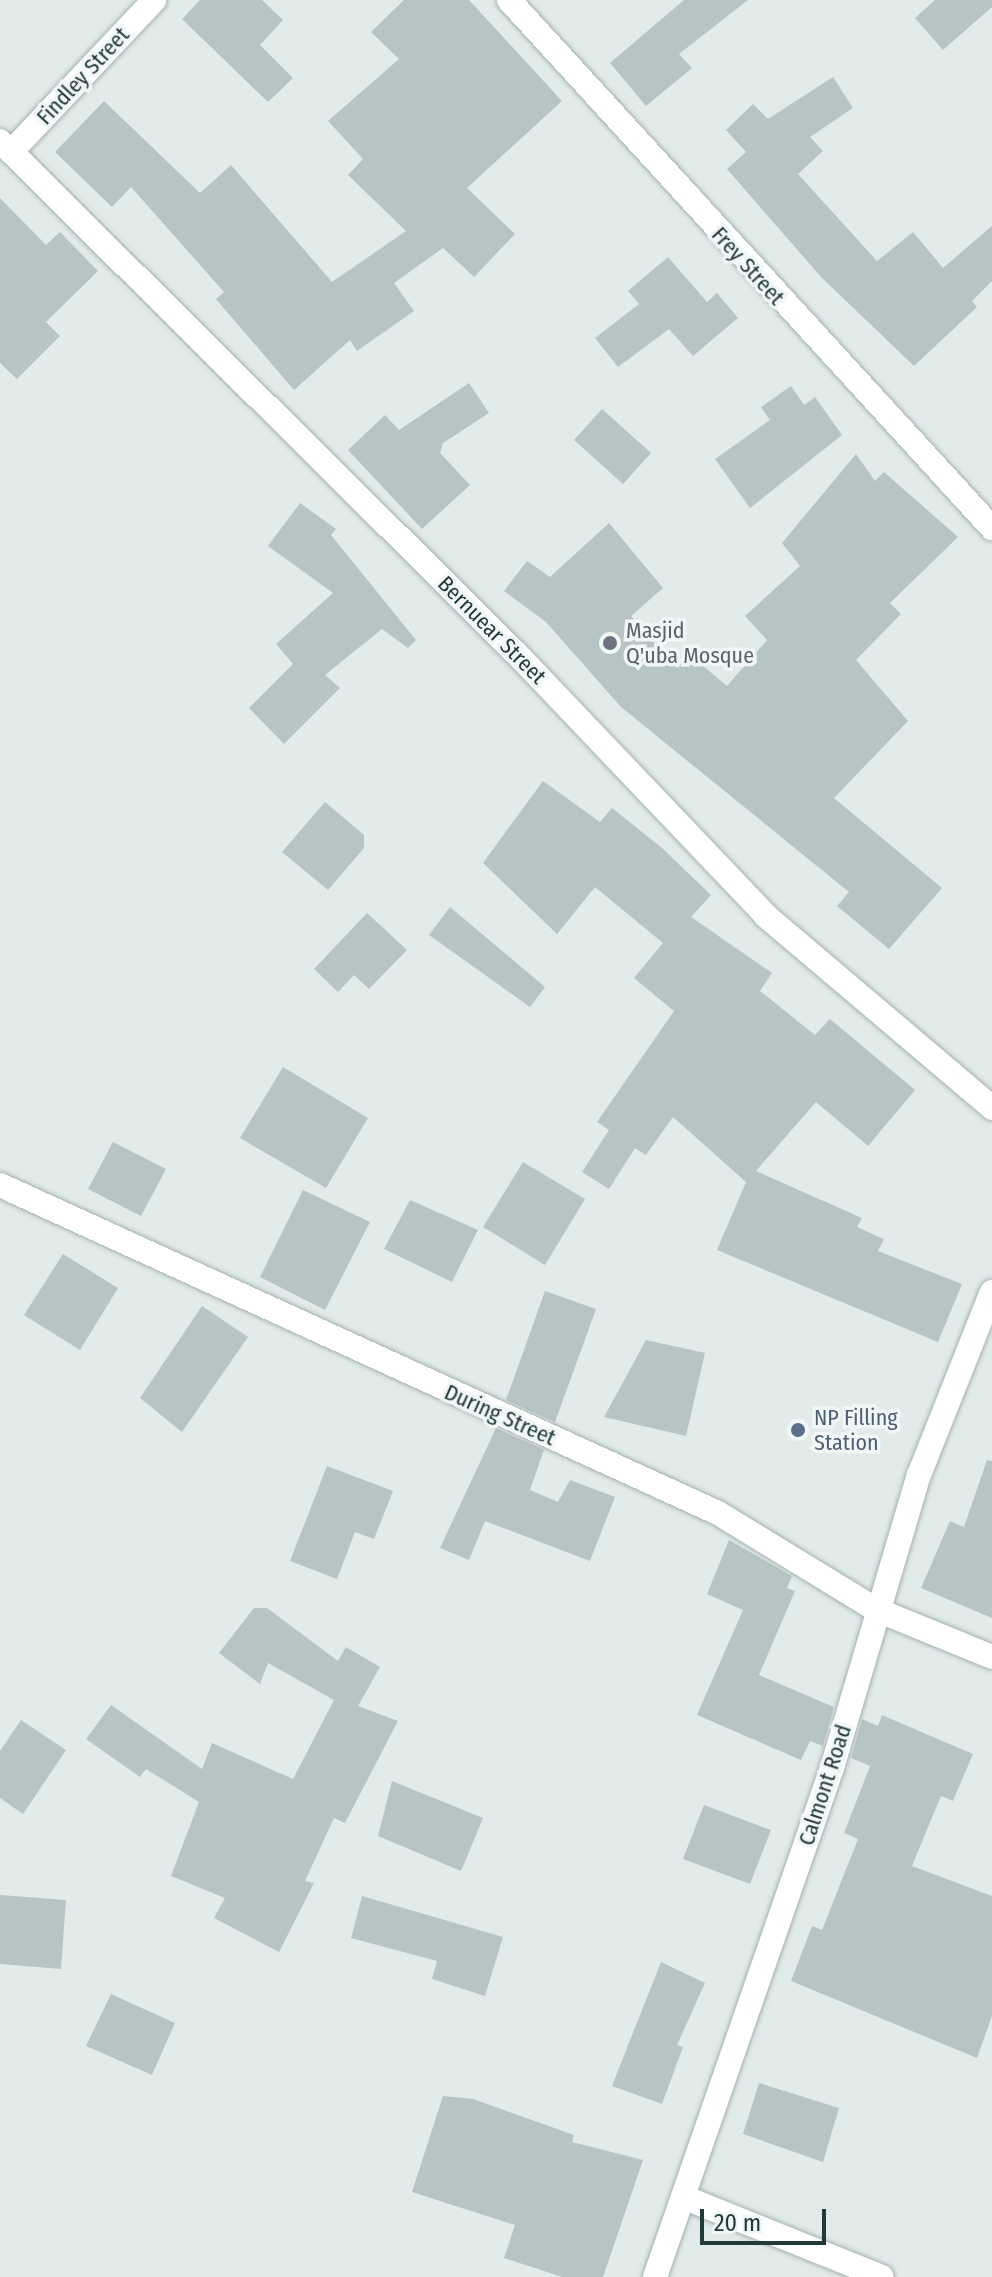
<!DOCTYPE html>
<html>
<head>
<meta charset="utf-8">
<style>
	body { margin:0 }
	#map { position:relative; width:992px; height:2277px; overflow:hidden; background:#e1ebe9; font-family:"Fira Sans Condensed",sans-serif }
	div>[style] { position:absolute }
	.building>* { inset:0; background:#b6c5c3 }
	.roads { filter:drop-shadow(0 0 2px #a4b2b1) drop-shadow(0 0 2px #a4b2b1) }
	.minor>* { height:24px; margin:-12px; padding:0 12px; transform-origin:12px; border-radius:12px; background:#fff }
	.dots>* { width:22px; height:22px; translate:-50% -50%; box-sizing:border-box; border:4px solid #f1f7f6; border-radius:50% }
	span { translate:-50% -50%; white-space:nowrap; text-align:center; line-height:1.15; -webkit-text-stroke:7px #f1f7f6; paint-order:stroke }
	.street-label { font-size:22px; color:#22393a }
	.worship-label { font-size:22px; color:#5b616d }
	.left { translate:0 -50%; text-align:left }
	.service-label { font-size:22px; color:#4e5e75 }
	.scale { position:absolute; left:700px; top:2209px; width:126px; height:36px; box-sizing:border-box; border:4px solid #22393a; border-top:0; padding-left:10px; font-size:24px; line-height:28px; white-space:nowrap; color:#22393a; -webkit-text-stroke:6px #f1f7f6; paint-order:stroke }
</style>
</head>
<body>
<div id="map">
	<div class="building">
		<div style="clip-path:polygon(200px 0,262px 0,283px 20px,260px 45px,293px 78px,268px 102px,182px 19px)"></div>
		<div style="clip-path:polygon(404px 0,469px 0,562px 101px,467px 188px,515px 234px,474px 277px,443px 248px,394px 283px,414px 311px,357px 351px,350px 340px,294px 390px,216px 299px,224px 292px,131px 187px,112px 207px,55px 152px,104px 101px,200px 193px,231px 165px,332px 282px,406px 231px,348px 175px,363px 159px,328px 121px,399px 59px,371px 32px)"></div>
		<div style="clip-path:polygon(684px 0,748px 0,679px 54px,692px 68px,646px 106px,610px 63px)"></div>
		<div style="clip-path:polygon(935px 0,992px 0,992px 7px,943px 50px,915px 18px)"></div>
		<div style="clip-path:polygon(833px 77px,853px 108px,810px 137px,823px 151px,798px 174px,877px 261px,913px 232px,943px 268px,992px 226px,992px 281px,972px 301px,977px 307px,914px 366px,821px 277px,727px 169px,746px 152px,726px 130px,753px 104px,768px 119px)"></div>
		<div style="clip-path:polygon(0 198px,46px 245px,60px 232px,98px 271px,46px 322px,60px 336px,17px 379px,0 363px)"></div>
		<div style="clip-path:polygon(668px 257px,707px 302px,717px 293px,738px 318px,693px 356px,669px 329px,618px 367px,595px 338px,639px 304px,628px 291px)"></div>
		<div style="clip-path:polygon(469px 383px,489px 413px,443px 443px,440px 453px,470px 485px,422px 529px,348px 450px,385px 415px,399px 430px)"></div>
		<div style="clip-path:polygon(791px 386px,804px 405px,815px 397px,842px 435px,750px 508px,715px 459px,770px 420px,761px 407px)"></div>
		<div style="clip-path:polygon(602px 409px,651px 453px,623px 484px,574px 440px)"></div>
		<div style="clip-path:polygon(856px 454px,875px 481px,884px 472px,958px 537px,890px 603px,901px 614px,856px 660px,908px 721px,834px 798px,942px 888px,889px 949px,837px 906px,849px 892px,621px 707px,546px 622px,504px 591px,527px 561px,550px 577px,609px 523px,663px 588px,631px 616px,677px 668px,689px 654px,727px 686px,767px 640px,745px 616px,800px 566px,782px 543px)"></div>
		<div style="clip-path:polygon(300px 503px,336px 529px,331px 535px,416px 640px,408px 648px,382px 629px,325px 675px,340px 688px,284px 744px,249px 708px,293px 664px,276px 644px,333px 593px,268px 546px)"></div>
		<div style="clip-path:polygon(543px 781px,600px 822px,612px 808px,662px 848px,711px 895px,691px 917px,772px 973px,760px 991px,815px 1035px,830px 1019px,915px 1090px,868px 1146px,816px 1102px,756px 1171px,862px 1218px,857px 1227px,884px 1239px,878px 1251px,962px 1284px,938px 1342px,717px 1250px,746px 1182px,673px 1117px,646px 1155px,635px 1148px,609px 1189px,582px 1172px,609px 1130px,597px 1122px,674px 1011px,634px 978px,663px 943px,595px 887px,557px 934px,483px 863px)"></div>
		<div style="clip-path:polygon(325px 802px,364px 835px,364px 848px,328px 890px,282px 852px)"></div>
		<div style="clip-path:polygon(450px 907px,545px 987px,530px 1007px,429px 935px)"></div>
		<div style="clip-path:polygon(367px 913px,407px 950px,369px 989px,354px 975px,338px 992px,314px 969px)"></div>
		<div style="clip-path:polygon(283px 1067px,368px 1118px,326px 1188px,240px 1138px)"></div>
		<div style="clip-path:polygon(113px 1142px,166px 1169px,141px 1216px,88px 1189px)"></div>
		<div style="clip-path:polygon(523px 1162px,585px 1199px,545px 1265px,483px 1227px)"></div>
		<div style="clip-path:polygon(303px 1190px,370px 1222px,325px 1310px,260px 1277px)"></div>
		<div style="clip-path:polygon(410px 1200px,478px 1230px,452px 1282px,384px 1249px)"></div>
		<div style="clip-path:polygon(63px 1254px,118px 1288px,80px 1350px,24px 1315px)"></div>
		<div style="clip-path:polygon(545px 1291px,596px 1309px,555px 1422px,506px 1400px)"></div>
		<div style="clip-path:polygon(202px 1306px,248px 1337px,182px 1432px,140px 1398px)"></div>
		<div style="clip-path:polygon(646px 1340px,705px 1353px,686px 1436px,604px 1417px)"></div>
		<div style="clip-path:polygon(496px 1428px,544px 1450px,530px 1490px,558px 1502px,570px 1480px,615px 1497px,590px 1561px,485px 1521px,469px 1560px,440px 1548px)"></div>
		<div style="clip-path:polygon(987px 1460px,992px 1461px,992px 1618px,921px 1588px,950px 1521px,964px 1527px)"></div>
		<div style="clip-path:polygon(327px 1466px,393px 1491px,374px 1539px,355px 1532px,337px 1579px,290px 1561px)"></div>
		<div style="clip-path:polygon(729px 1540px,792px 1576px,787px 1588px,795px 1591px,759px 1675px,834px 1707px,823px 1746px,810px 1741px,801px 1760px,697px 1715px,743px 1610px,707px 1594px)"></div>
		<div style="clip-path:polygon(254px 1608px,267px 1608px,338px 1661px,346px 1647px,380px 1667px,358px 1706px,398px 1721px,345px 1823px,334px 1818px,305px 1881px,314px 1883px,279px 1952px,214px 1918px,225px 1898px,171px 1876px,199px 1802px,146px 1769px,140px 1777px,86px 1739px,111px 1705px,202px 1769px,212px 1743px,293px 1779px,334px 1700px,268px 1663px,260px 1684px,219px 1653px)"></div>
		<div style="clip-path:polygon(882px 1715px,973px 1754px,953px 1801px,941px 1796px,912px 1866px,992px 1896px,992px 2016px,977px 2058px,791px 1981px,812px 1926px,822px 1930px,858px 1839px,844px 1833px,870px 1766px,851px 1758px,862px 1719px,878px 1726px)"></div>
		<div style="clip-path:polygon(21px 1720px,66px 1750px,23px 1814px,0 1798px,0 1751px)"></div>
		<div style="clip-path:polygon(392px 1781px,483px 1818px,461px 1871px,378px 1836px)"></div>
		<div style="clip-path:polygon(704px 1805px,771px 1830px,750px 1884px,683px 1859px)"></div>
		<div style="clip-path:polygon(0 1895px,66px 1900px,61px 1969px,0 1964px)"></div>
		<div style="clip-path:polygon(362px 1896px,503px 1937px,485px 1996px,432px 1979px,437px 1961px,351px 1938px)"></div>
		<div style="clip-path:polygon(661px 1962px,705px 1983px,677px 2045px,683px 2047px,662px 2104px,612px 2086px)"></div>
		<div style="clip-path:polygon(111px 1994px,175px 2023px,152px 2075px,86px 2046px)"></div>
		<div style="clip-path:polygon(759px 2083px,839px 2108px,823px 2162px,743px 2134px)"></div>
		<div style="clip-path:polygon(443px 2096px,473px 2099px,574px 2135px,572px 2142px,643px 2160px,603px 2277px,562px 2277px,504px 2258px,515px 2225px,412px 2192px)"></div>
	</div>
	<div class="roads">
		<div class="minor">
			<div style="left:509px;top:0;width:716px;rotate:47.55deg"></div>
			<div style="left:0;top:141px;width:725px;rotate:44.78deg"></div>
			<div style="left:515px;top:652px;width:364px;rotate:46.4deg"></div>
			<div style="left:766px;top:916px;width:297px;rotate:40.3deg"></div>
			<div style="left:11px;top:152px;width:209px;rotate:-46.7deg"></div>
			<div style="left:0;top:1185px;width:789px;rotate:24.55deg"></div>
			<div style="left:718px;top:1513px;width:186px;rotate:31.4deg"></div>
			<div style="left:877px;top:1610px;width:124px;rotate:22.2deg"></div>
			<div style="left:683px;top:2197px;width:214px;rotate:21.9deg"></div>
			<div style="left:655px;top:2277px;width:539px;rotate:-70.83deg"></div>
			<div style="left:832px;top:1768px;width:306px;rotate:-73.5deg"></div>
			<div style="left:919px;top:1475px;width:197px;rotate:-68.3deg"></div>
		</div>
	</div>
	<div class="dots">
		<div style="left:610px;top:643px;background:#6b7280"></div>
		<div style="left:798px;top:1430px;background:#5c6f8a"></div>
	</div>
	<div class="street-label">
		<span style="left:83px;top:76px;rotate:-47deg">Findley Street</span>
		<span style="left:748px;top:266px;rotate:48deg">Frey Street</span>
		<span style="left:492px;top:630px;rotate:45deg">Bernuear Street</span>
		<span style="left:500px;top:1415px;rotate:24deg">During Street</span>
		<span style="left:825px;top:1785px;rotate:-72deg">Calmont Road</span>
	</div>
	<div class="worship-label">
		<span class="left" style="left:626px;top:643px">Masjid<br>Q'uba Mosque</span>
	</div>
	<div class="service-label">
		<span class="left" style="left:814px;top:1430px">NP Filling<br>Station</span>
	</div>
	<div class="scale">20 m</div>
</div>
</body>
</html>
